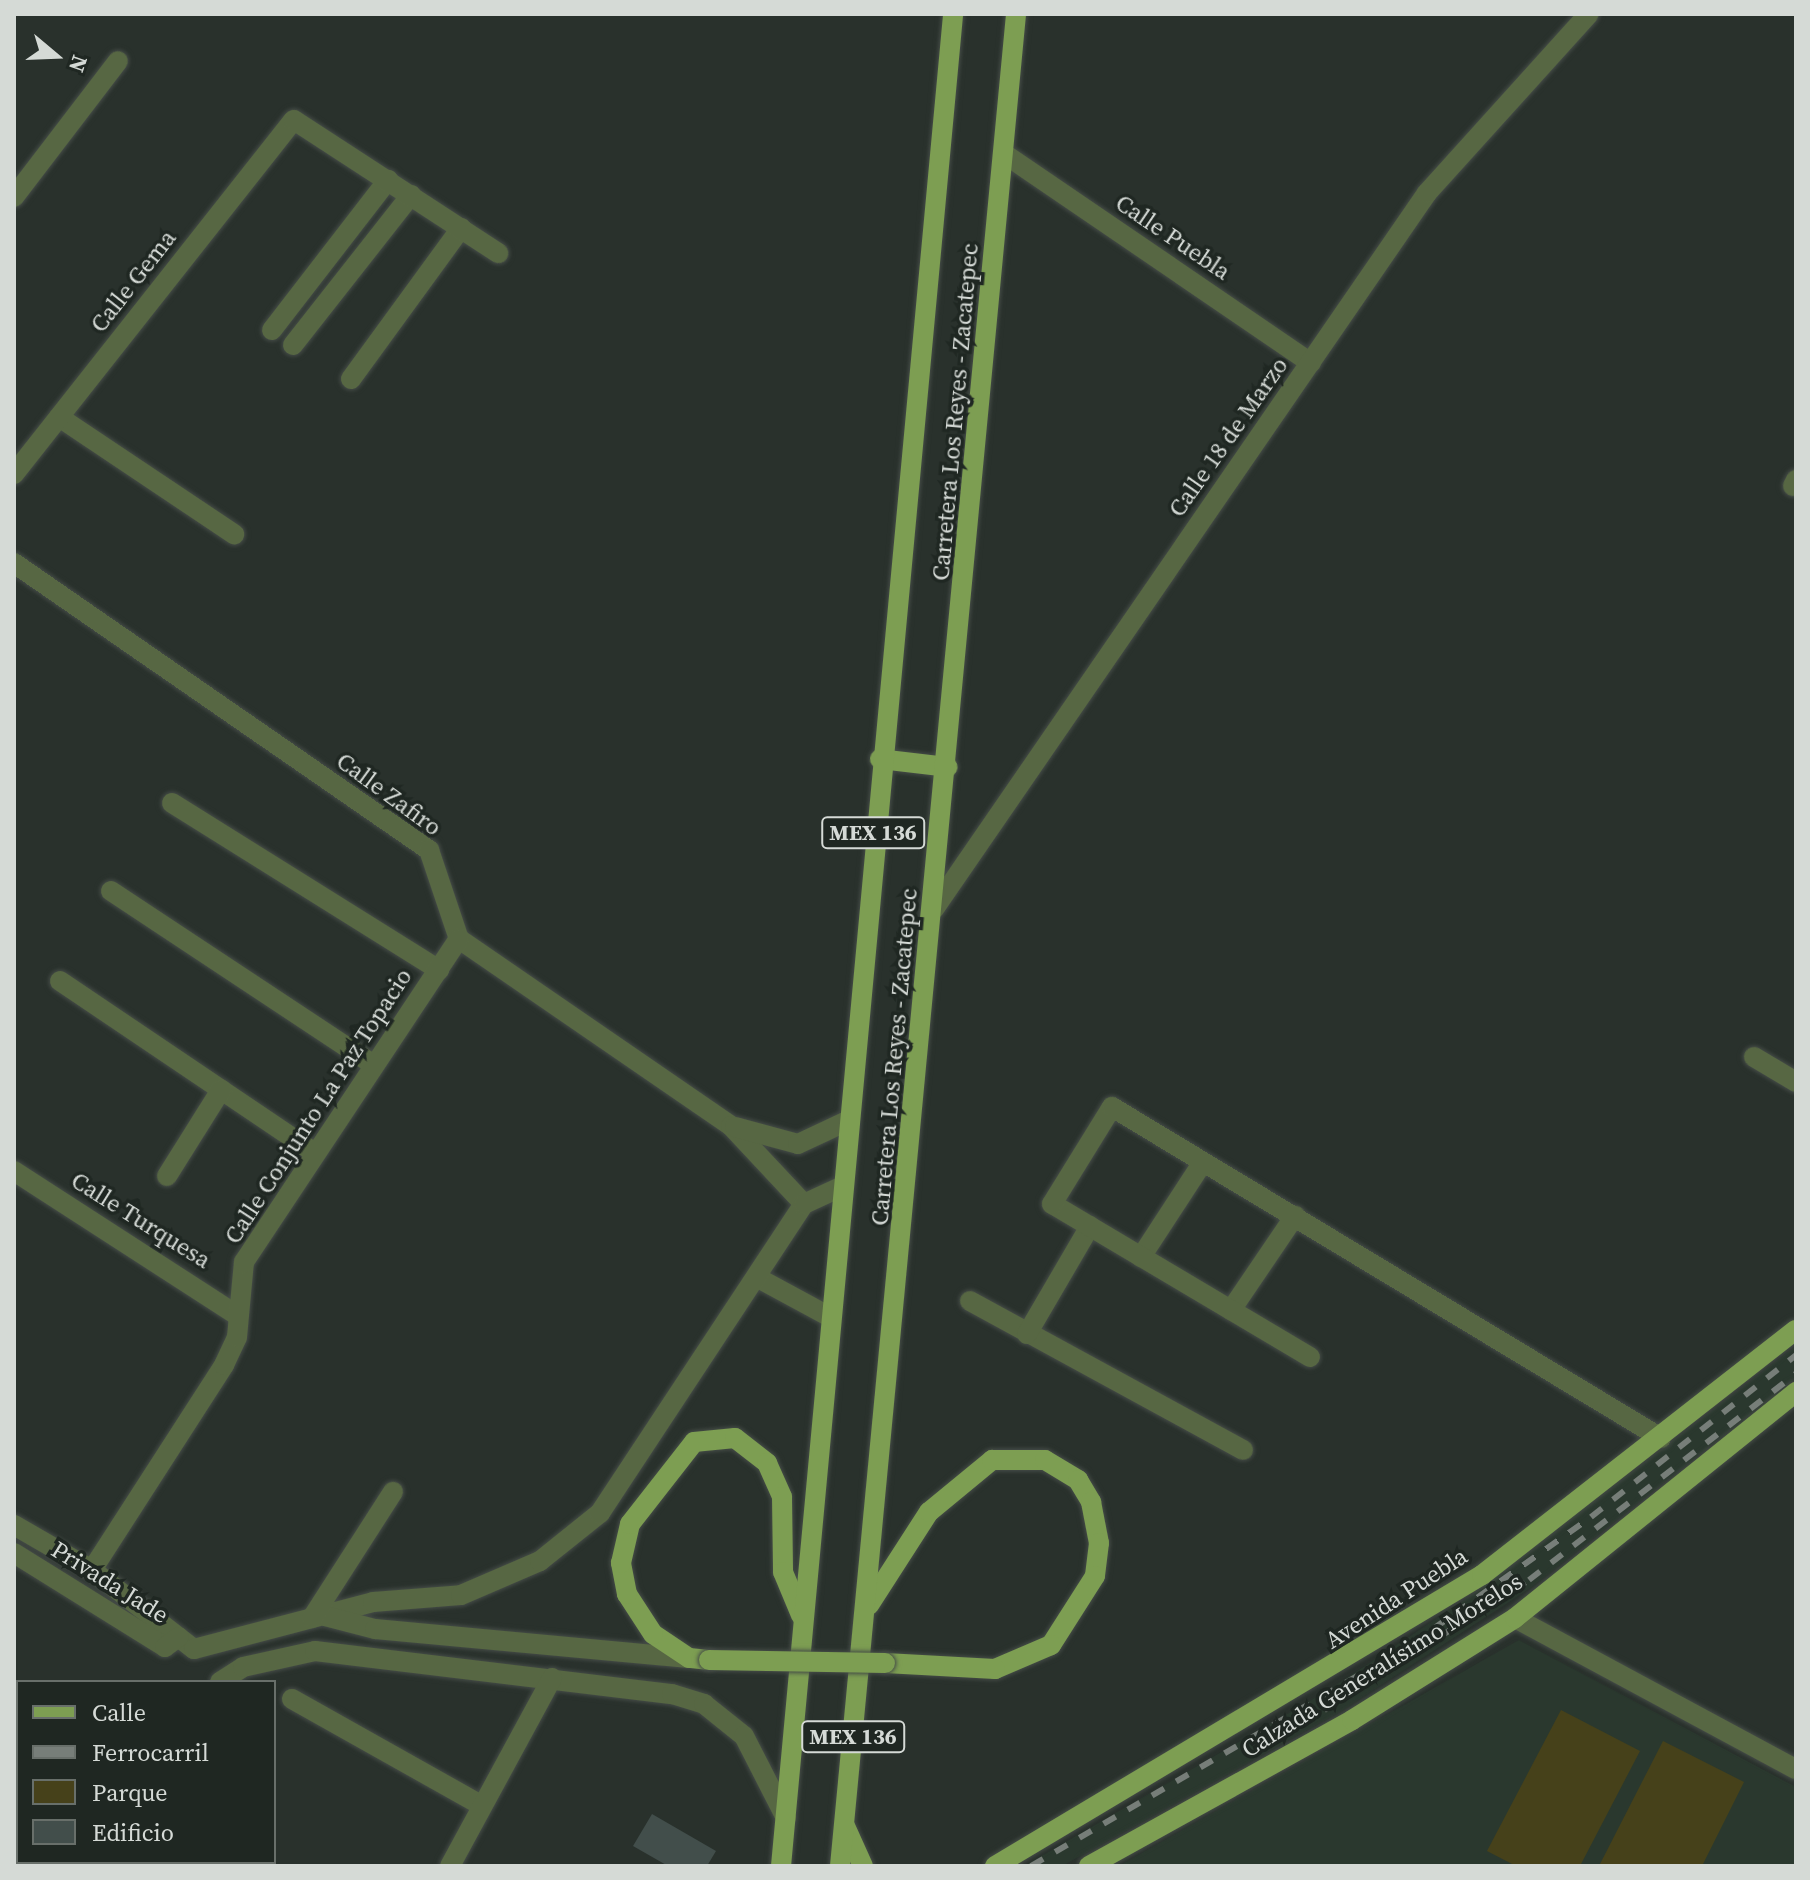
<!DOCTYPE html>
<html>
<head>
<meta charset="utf-8">
<style>
	body { margin:0 }
	#map { position:relative; width:1810px; height:1880px; overflow:hidden; background:#29312c; font-family:"Source Serif 4",serif }
	div>[style] { position:absolute }
	.built>* { inset:0; background:#2a382e }
	.green>* { inset:0; background:#46411a }
	.building>* { inset:0; background:#424e4b }
	.roads { filter:drop-shadow(0 0 2px #454c47) drop-shadow(0 0 2px #454c47) }
	.minor>* { height:20px; margin:-10px; padding:0 10px; transform-origin:10px; border-radius:10px; background:#576743 }
	.major>* { height:20px; margin:-10px; padding:0 10px; transform-origin:10px; border-radius:10px; background:#7d9e52 }
	.rail>* { height:6px; margin-top:-3px; transform-origin:0; background:repeating-linear-gradient(90deg,#777e79 0 14px,transparent 0 28px) }
	.bridges { filter:drop-shadow(0 0 2px #454c47) drop-shadow(0 0 2px #454c47) }
	.major-bridge>* { height:20px; margin:-10px; padding:0 10px; transform-origin:10px; border-radius:10px; background:#7d9e52 }
	span { translate:-50% -50%; white-space:nowrap; text-align:center; line-height:1.15; -webkit-text-stroke:7px #1f2722; paint-order:stroke }
	.shield-label span { padding:2px 6px; background:#1f2722; border:2px solid; border-radius:6px; -webkit-text-stroke-width:0 }
	.shield-label { font-size:22px; color:#d5dad6; font-weight:700 }
	.street-label { font-size:24px; color:#d5dad6 }
	.frame { position:absolute; inset:0; border:16px solid #d5dad6; pointer-events:none }
	.legend { position:absolute; left:16px; top:1680px; width:260px; height:184px; box-sizing:border-box; background:#1f2722; border:2px solid #686f6a; margin:0; padding:10px 14px; list-style:none; font-size:24px; color:#d5dad6 }
	.legend li { display:flex; align-items:center; gap:16px; height:40px }
	.legend b { width:40px; border:2px solid #686f6a }
	.north { position:absolute; left:16px; top:16px; width:80px; height:80px; -webkit-text-stroke:6px #1f2722; paint-order:stroke; rotate:109deg; font-size:22px; font-weight:700; line-height:32px; text-align:center; color:#d5dad6 }
	.north::after { content:''; display:block; margin:auto; width:28px; height:36px; background:#d5dad6; clip-path:polygon(50% 0,100% 100%,50% 72%,0 100%) }
</style>
</head>
<body>
<div id="map">
	<div class="built">
		<div style="clip-path:polygon(1796px 1346px,1796px 1378px,1529px 1589px,1341px 1711px,1062px 1866px,1024px 1866px,1327px 1691px,1463px 1601px)"></div>
		<div style="clip-path:polygon(1519px 1640px,1796px 1787px,1796px 1866px,1119px 1866px)"></div>
	</div>
	<div class="green">
		<div style="clip-path:polygon(1561px 1710px,1640px 1751px,1580px 1866px,1516px 1866px,1487px 1851px)"></div>
		<div style="clip-path:polygon(1663px 1741px,1744px 1782px,1702px 1866px,1599px 1866px)"></div>
	</div>
	<div class="building">
		<div style="clip-path:polygon(652px 1814px,716px 1851px,707px 1866px,668px 1866px,633px 1846px)"></div>
	</div>
	<div class="roads">
		<div class="minor">
			<div style="left:1006px;top:155px;width:369px;rotate:34.3deg"></div>
			<div style="left:14px;top:197px;width:171px;rotate:-52.6deg"></div>
			<div style="left:272px;top:330px;width:190px;rotate:-52.3deg"></div>
			<div style="left:293px;top:345px;width:191px;rotate:-51.8deg"></div>
			<div style="left:351px;top:379px;width:187px;rotate:-53.9deg"></div>
			<div style="left:59px;top:417px;width:211px;rotate:33.8deg"></div>
			<div style="left:14px;top:474px;width:451px;rotate:-51.7deg"></div>
			<div style="left:294px;top:120px;width:244px;rotate:33.1deg"></div>
			<div style="left:1793px;top:486px;width:7px;rotate:-63deg"></div>
			<div style="left:14px;top:563px;width:505px;rotate:34.67deg"></div>
			<div style="left:429px;top:850px;width:94px;rotate:71.4deg"></div>
			<div style="left:459px;top:939px;width:330px;rotate:34.5deg"></div>
			<div style="left:731px;top:1126px;width:107px;rotate:46.9deg"></div>
			<div style="left:172px;top:803px;width:315px;rotate:32deg"></div>
			<div style="left:111px;top:891px;width:315px;rotate:33.5deg"></div>
			<div style="left:934px;top:909px;width:869px;rotate:-55.45deg"></div>
			<div style="left:1427px;top:193px;width:241px;rotate:-47.9deg"></div>
			<div style="left:60px;top:981px;width:308px;rotate:34deg"></div>
			<div style="left:1754px;top:1057px;width:49px;rotate:30.8deg"></div>
			<div style="left:735px;top:1127px;width:65px;rotate:15.1deg"></div>
			<div style="left:798px;top:1144px;width:54px;rotate:-25.1deg"></div>
			<div style="left:14px;top:1171px;width:267px;rotate:32.9deg"></div>
			<div style="left:167px;top:1176px;width:102px;rotate:-57.9deg"></div>
			<div style="left:1141px;top:1257px;width:113px;rotate:-56.9deg"></div>
			<div style="left:758px;top:1278px;width:82px;rotate:28.4deg"></div>
			<div style="left:970px;top:1301px;width:311px;rotate:28.6deg"></div>
			<div style="left:1231px;top:1310px;width:114px;rotate:-55.8deg"></div>
			<div style="left:1027px;top:1334px;width:125px;rotate:-59.7deg"></div>
			<div style="left:1310px;top:1357px;width:300px;rotate:-149.3deg"></div>
			<div style="left:1052px;top:1204px;width:114px;rotate:-58.3deg"></div>
			<div style="left:1112px;top:1107px;width:641px;rotate:31.09deg"></div>
			<div style="left:14px;top:1525px;width:90px;rotate:30deg"></div>
			<div style="left:92px;top:1570px;width:129px;rotate:37.8deg"></div>
			<div style="left:194px;top:1649px;width:185px;rotate:-14.7deg"></div>
			<div style="left:373px;top:1602px;width:88px;rotate:-4.5deg"></div>
			<div style="left:461px;top:1595px;width:86px;rotate:-23.3deg"></div>
			<div style="left:540px;top:1561px;width:77px;rotate:-38.7deg"></div>
			<div style="left:600px;top:1513px;width:370px;rotate:-56.6deg"></div>
			<div style="left:804px;top:1204px;width:41px;rotate:-24.7deg"></div>
			<div style="left:14px;top:1553px;width:178px;rotate:31.9deg"></div>
			<div style="left:165px;top:1647px;width:17px;rotate:-36deg"></div>
			<div style="left:92px;top:1570px;width:244px;rotate:-57.2deg"></div>
			<div style="left:224px;top:1365px;width:31px;rotate:-65deg"></div>
			<div style="left:237px;top:1337px;width:75px;rotate:-84.7deg"></div>
			<div style="left:244px;top:1262px;width:388px;rotate:-56.4deg"></div>
			<div style="left:325px;top:1616px;width:52px;rotate:14.6deg"></div>
			<div style="left:375px;top:1629px;width:315px;rotate:5.3deg"></div>
			<div style="left:312px;top:1618px;width:150px;rotate:-57.3deg"></div>
			<div style="left:1515px;top:1618px;width:319px;rotate:28.3deg"></div>
			<div style="left:220px;top:1682px;width:27px;rotate:-33deg"></div>
			<div style="left:243px;top:1667px;width:74px;rotate:-12.5deg"></div>
			<div style="left:315px;top:1651px;width:360px;rotate:6.9deg"></div>
			<div style="left:672px;top:1694px;width:34px;rotate:17deg"></div>
			<div style="left:704px;top:1704px;width:51px;rotate:38.7deg"></div>
			<div style="left:744px;top:1736px;width:92px;rotate:62.9deg"></div>
			<div style="left:292px;top:1699px;width:217px;rotate:29.3deg"></div>
			<div style="left:72px;top:1866px;width:4px;rotate:-63deg"></div>
			<div style="left:450px;top:1866px;width:214px;rotate:-61.5deg"></div>
		</div>
		<div class="major">
			<div style="left:880px;top:759px;width:68px;rotate:6.7deg"></div>
			<div style="left:869px;top:1605px;width:111px;rotate:-57.2deg"></div>
			<div style="left:929px;top:1512px;width:82px;rotate:-39.5deg"></div>
			<div style="left:992px;top:1460px;width:53px"></div>
			<div style="left:1045px;top:1460px;width:39px;rotate:31deg"></div>
			<div style="left:1078px;top:1480px;width:26px;rotate:59deg"></div>
			<div style="left:1091px;top:1502px;width:42px;rotate:79deg"></div>
			<div style="left:1099px;top:1543px;width:33px;rotate:97deg"></div>
			<div style="left:1095px;top:1576px;width:82px;rotate:122.5deg"></div>
			<div style="left:1051px;top:1645px;width:61px;rotate:156.8deg"></div>
			<div style="left:995px;top:1669px;width:110px;rotate:-176.9deg"></div>
			<div style="left:709px;top:1660px;width:20px;rotate:-174deg"></div>
			<div style="left:689px;top:1658px;width:43px;rotate:-146.3deg"></div>
			<div style="left:653px;top:1634px;width:48px;rotate:-123deg"></div>
			<div style="left:627px;top:1594px;width:32px;rotate:-101deg"></div>
			<div style="left:621px;top:1563px;width:40px;rotate:-77deg"></div>
			<div style="left:630px;top:1524px;width:104px;rotate:-52deg"></div>
			<div style="left:694px;top:1442px;width:41px;rotate:-5.6deg"></div>
			<div style="left:735px;top:1438px;width:41px;rotate:38deg"></div>
			<div style="left:767px;top:1463px;width:37px;rotate:66deg"></div>
			<div style="left:782px;top:1497px;width:75px;rotate:89.2deg"></div>
			<div style="left:783px;top:1572px;width:47px;rotate:67.3deg"></div>
			<div style="left:845px;top:1826px;width:44px;rotate:65.8deg"></div>
			<div style="left:781px;top:1866px;width:1860px;rotate:-84.69deg"></div>
			<div style="left:840px;top:1866px;width:1860px;rotate:-84.57deg"></div>
			<div style="left:995px;top:1866px;width:567px;rotate:-30.86deg"></div>
			<div style="left:1482px;top:1575px;width:398px;rotate:-38deg"></div>
			<div style="left:1089px;top:1866px;width:301px;rotate:-29deg"></div>
			<div style="left:1352px;top:1720px;width:192px;rotate:-32deg"></div>
			<div style="left:1515px;top:1618px;width:361px;rotate:-38.8deg"></div>
		</div>
	</div>
	<div class="rail">
		<div style="left:1277px;top:1740px;width:299px;rotate:-32.4deg"></div>
		<div style="left:1529px;top:1580px;width:337px;rotate:-37.7deg"></div>
		<div style="left:1031px;top:1866px;width:437px;rotate:-30.2deg"></div>
		<div style="left:1409px;top:1646px;width:223px;rotate:-35.3deg"></div>
		<div style="left:1591px;top:1517px;width:261px;rotate:-38.3deg"></div>
	</div>
	<div class="bridges">
		<div class="major-bridge">
			<div style="left:709px;top:1660px;width:176px;rotate:1deg"></div>
		</div>
	</div>
	<div class="shield-label">
		<span style="left:873px;top:833px">MEX 136</span>
		<span style="left:853px;top:1737px">MEX 136</span>
	</div>
	<div class="street-label">
		<span style="left:1173px;top:237px;rotate:34deg">Calle Puebla</span>
		<span style="left:133px;top:281px;rotate:-52deg">Calle Gema</span>
		<span style="left:955px;top:412px;rotate:-85deg">Carretera Los Reyes - Zacatepec</span>
		<span style="left:1228px;top:437px;rotate:-55deg">Calle 18 de Marzo</span>
		<span style="left:389px;top:794px;rotate:36deg">Calle Zafiro</span>
		<span style="left:894px;top:1057px;rotate:-85deg">Carretera Los Reyes - Zacatepec</span>
		<span style="left:318px;top:1106px;rotate:-57deg">Calle Conjunto La Paz Topacio</span>
		<span style="left:141px;top:1220px;rotate:32deg">Calle Turquesa</span>
		<span style="left:110px;top:1582px;rotate:32deg">Privada Jade</span>
		<span style="left:1396px;top:1598px;rotate:-33deg">Avenida Puebla</span>
		<span style="left:1382px;top:1665px;rotate:-32deg">Calzada Generalísimo Morelos</span>
	</div>
	<div class="frame"></div>
	<ul class="legend">
	<li><b style="height:10px;background:#7d9e52"></b>Calle</li>
	<li><b style="height:10px;background:#777e79"></b>Ferrocarril</li>
	<li><b style="height:22px;background:#46411a"></b>Parque</li>
	<li><b style="height:22px;background:#424e4b"></b>Edificio</li>
	</ul>
	<div class="north">N</div>
</div>
</body>
</html>
